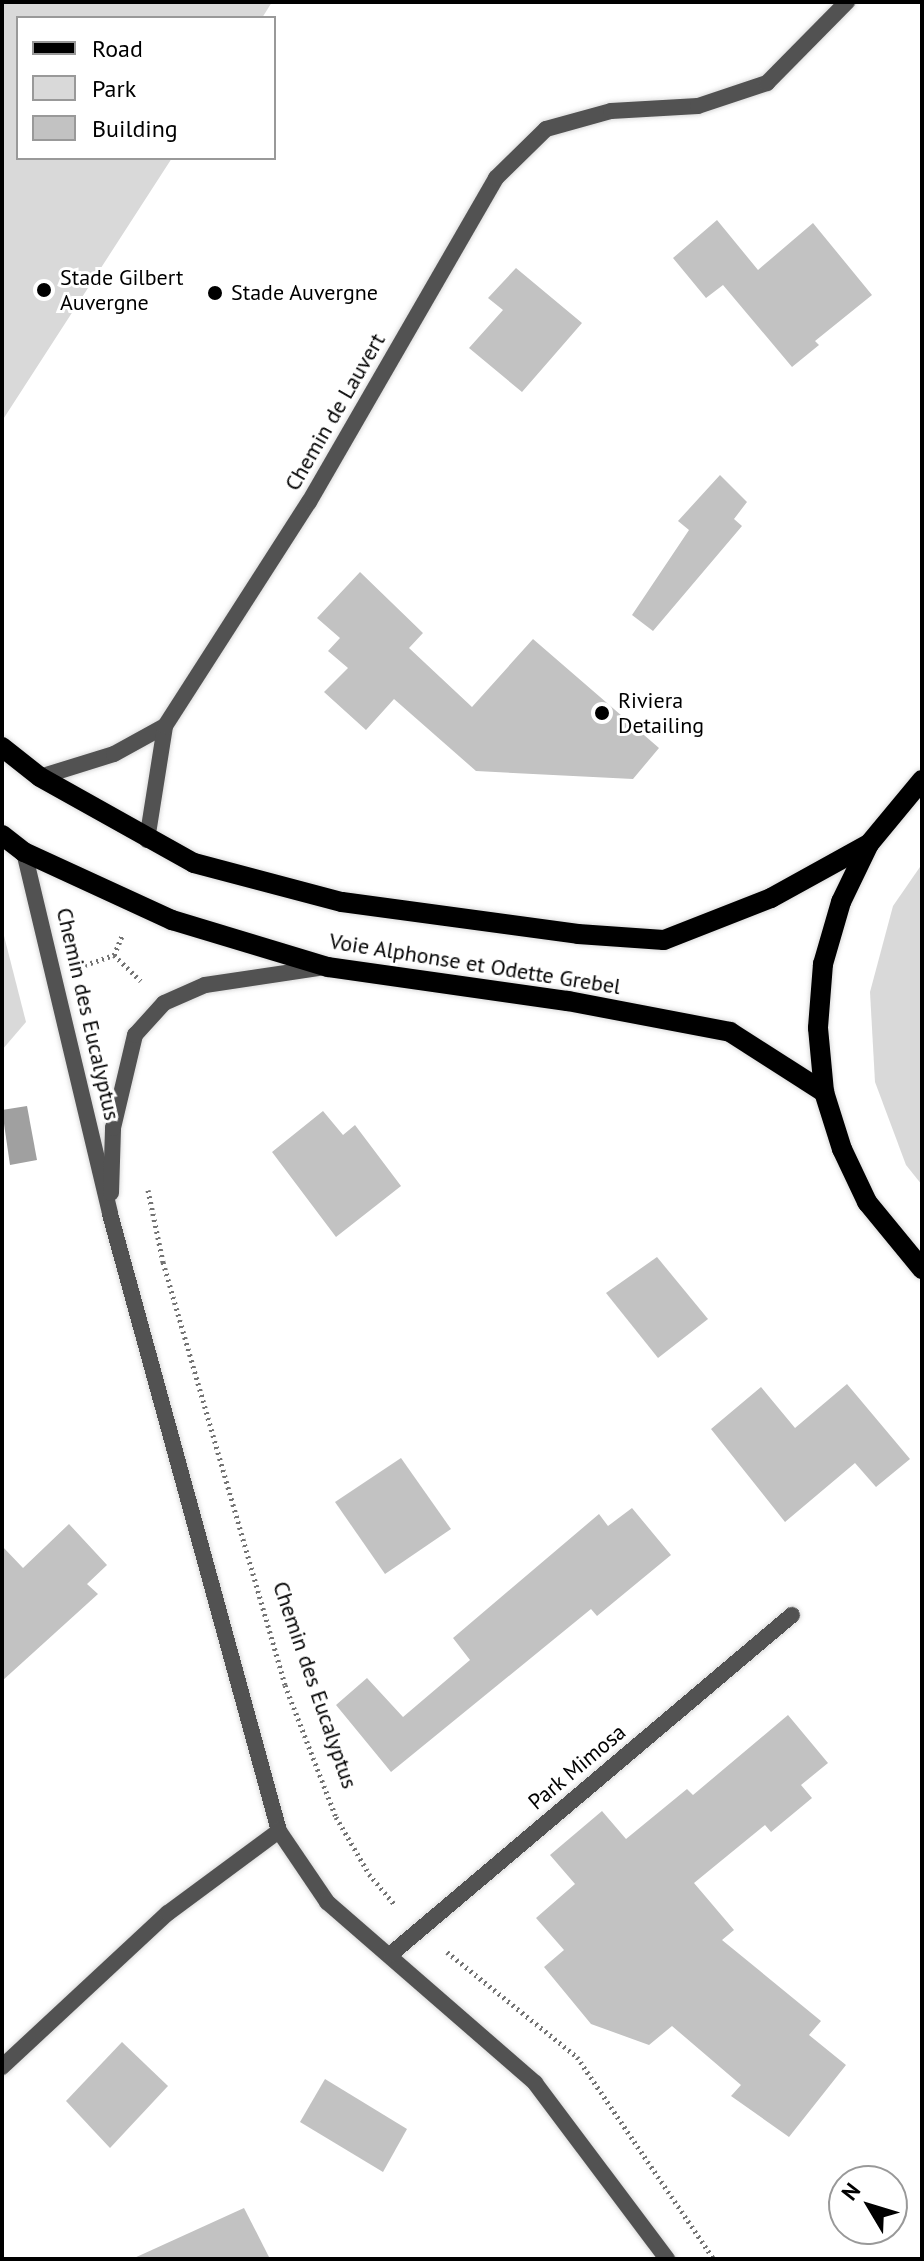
<!DOCTYPE html>
<html>
<head>
<meta charset="utf-8">
<style>
	body { margin:0 }
	#map { position:relative; width:924px; height:2261px; overflow:hidden; background:#fff; font-family:"PT Sans",sans-serif }
	div>[style] { position:absolute }
	.green>* { inset:0; background:#d9d9d9 }
	.water>* { inset:0; background:#a0a0a0 }
	.building>* { inset:0; background:#c2c2c2 }
	.path>* { height:5px; margin-top:-2.5px; transform-origin:0; background:repeating-linear-gradient(90deg,#747474 0 2px,transparent 0 6px) }
	.roads { filter:drop-shadow(0 0 2px #dbdbdb) drop-shadow(0 0 2px #dbdbdb) }
	.street>* { height:16px; margin:-8px; padding:0 8px; transform-origin:8px; border-radius:8px; background:#525252 }
	.primary>* { height:20px; margin:-10px; padding:0 10px; transform-origin:10px; border-radius:10px; background:#000 }
	.dots>* { width:22px; height:22px; translate:-50% -50%; box-sizing:border-box; border:4px solid #fff; border-radius:50% }
	span { translate:-50% -50%; white-space:nowrap; text-align:center; line-height:1.15; -webkit-text-stroke:6px #fff; paint-order:stroke }
	.poi-label { font-size:22px; color:#000 }
	.left { translate:0 -50%; text-align:left }
	.street-label { font-size:22px; color:#000 }
	.frame { position:absolute; inset:0; border:4px solid #000; pointer-events:none }
	.legend { position:absolute; left:16px; top:16px; width:260px; height:144px; box-sizing:border-box; background:#fff; border:2px solid #999; margin:0; padding:10px 14px; list-style:none; font-size:24px; color:#000 }
	.legend li { display:flex; align-items:center; gap:16px; height:40px }
	.legend b { width:40px; border:2px solid #999 }
	.north { position:absolute; left:828px; top:2165px; width:80px; height:80px; box-sizing:border-box; background:#fff; border:2px solid #999; border-radius:50%; rotate:308deg; font-size:22px; font-weight:700; line-height:32px; text-align:center; color:#000 }
	.north::after { content:''; display:block; margin:auto; width:28px; height:36px; background:#000; clip-path:polygon(50% 0,100% 100%,50% 72%,0 100%) }
</style>
</head>
<body>
<div id="map">
	<div class="green">
		<div style="clip-path:polygon(2px 2px,272px 2px,262px 18px,18px 18px,18px 158px,172px 158px,2px 421px)"></div>
		<div style="clip-path:polygon(922px 864px,922px 1185px,906px 1165px,875px 1082px,870px 992px,893px 906px)"></div>
		<div style="clip-path:polygon(2px 928px,26px 1022px,2px 1050px)"></div>
	</div>
	<div class="water">
		<div style="clip-path:polygon(27px 1106px,37px 1160px,10px 1165px,2px 1110px)"></div>
	</div>
	<div class="building">
		<div style="clip-path:polygon(717px 220px,758px 270px,813px 223px,872px 295px,815px 341px,819px 345px,792px 367px,723px 285px,706px 298px,673px 258px)"></div>
		<div style="clip-path:polygon(516px 268px,582px 323px,522px 392px,469px 348px,503px 310px,488px 298px)"></div>
		<div style="clip-path:polygon(720px 475px,747px 502px,734px 519px,742px 526px,653px 631px,632px 615px,689px 530px,678px 521px)"></div>
		<div style="clip-path:polygon(360px 572px,423px 633px,409px 648px,472px 707px,533px 639px,659px 748px,633px 779px,476px 771px,394px 699px,366px 730px,324px 692px,348px 668px,328px 651px,340px 638px,317px 618px)"></div>
		<div style="clip-path:polygon(323px 1111px,343px 1135px,355px 1125px,401px 1186px,336px 1237px,272px 1152px)"></div>
		<div style="clip-path:polygon(657px 1257px,708px 1319px,658px 1358px,606px 1293px)"></div>
		<div style="clip-path:polygon(847px 1384px,910px 1459px,876px 1487px,855px 1463px,785px 1522px,711px 1429px,761px 1387px,795px 1428px)"></div>
		<div style="clip-path:polygon(401px 1458px,451px 1529px,385px 1574px,335px 1502px)"></div>
		<div style="clip-path:polygon(632px 1508px,671px 1555px,597px 1616px,591px 1609px,391px 1772px,336px 1705px,367px 1678px,403px 1717px,470px 1660px,453px 1638px,599px 1514px,608px 1526px)"></div>
		<div style="clip-path:polygon(69px 1524px,107px 1565px,87px 1584px,98px 1594px,2px 1681px,2px 1546px,23px 1568px)"></div>
		<div style="clip-path:polygon(788px 1715px,828px 1763px,801px 1785px,812px 1798px,771px 1832px,765px 1825px,694px 1883px,734px 1930px,722px 1940px,821px 2021px,809px 2035px,846px 2065px,789px 2137px,731px 2096px,741px 2085px,672px 2026px,649px 2045px,591px 2024px,544px 1967px,564px 1950px,536px 1918px,575px 1884px,550px 1855px,602px 1811px,626px 1839px,687px 1789px,693px 1795px)"></div>
		<div style="clip-path:polygon(122px 2042px,168px 2086px,110px 2148px,66px 2101px)"></div>
		<div style="clip-path:polygon(325px 2079px,407px 2129px,383px 2172px,300px 2122px)"></div>
		<div style="clip-path:polygon(244px 2208px,270px 2259px,132px 2259px)"></div>
	</div>
	<div class="path">
		<div style="left:114px;top:955px;width:37px;rotate:44deg"></div>
		<div style="left:114px;top:955px;width:23px;rotate:-67deg"></div>
		<div style="left:85px;top:965px;width:31px;rotate:-19deg"></div>
		<div style="left:148px;top:1190px;width:74px;rotate:78.2deg"></div>
		<div style="left:163px;top:1262px;width:440px;rotate:73.9deg"></div>
		<div style="left:285px;top:1685px;width:142px;rotate:68.9deg"></div>
		<div style="left:336px;top:1817px;width:66px;rotate:59.9deg"></div>
		<div style="left:369px;top:1874px;width:40px;rotate:50deg"></div>
		<div style="left:447px;top:1952px;width:167px;rotate:38.9deg"></div>
		<div style="left:577px;top:2057px;width:244px;rotate:55.9deg"></div>
	</div>
	<div class="roads">
		<div class="street">
			<div style="left:40px;top:777px;width:77px;rotate:-17.3deg"></div>
			<div style="left:114px;top:754px;width:58px;rotate:-28.8deg"></div>
			<div style="left:147px;top:840px;width:115px;rotate:-81deg"></div>
			<div style="left:165px;top:726px;width:266px;rotate:-57.3deg"></div>
			<div style="left:309px;top:502px;width:374px;rotate:-60deg"></div>
			<div style="left:496px;top:178px;width:70px;rotate:-44.4deg"></div>
			<div style="left:546px;top:129px;width:67px;rotate:-15.5deg"></div>
			<div style="left:611px;top:111px;width:87px;rotate:-3.3deg"></div>
			<div style="left:698px;top:106px;width:73px;rotate:-18.4deg"></div>
			<div style="left:767px;top:83px;width:114px;rotate:-45.4deg"></div>
			<div style="left:24px;top:852px;width:372px;rotate:76.6deg"></div>
			<div style="left:110px;top:1214px;width:640px;rotate:74.68deg"></div>
			<div style="left:279px;top:1831px;width:86px;rotate:55.9deg"></div>
			<div style="left:327px;top:1902px;width:276px;rotate:41deg"></div>
			<div style="left:535px;top:2083px;width:220px;rotate:53.1deg"></div>
			<div style="left:111px;top:1193px;width:65px;rotate:-88.2deg"></div>
			<div style="left:113px;top:1128px;width:96px;rotate:-76.7deg"></div>
			<div style="left:135px;top:1035px;width:43px;rotate:-47.8deg"></div>
			<div style="left:164px;top:1003px;width:45px;rotate:-23.7deg"></div>
			<div style="left:205px;top:985px;width:121px;rotate:-8.5deg"></div>
			<div style="left:391px;top:1954px;width:525px;rotate:-40.21deg"></div>
			<div style="left:2px;top:2067px;width:226px;rotate:-42.9deg"></div>
			<div style="left:168px;top:1913px;width:138px;rotate:-36.5deg"></div>
		</div>
		<div class="primary">
			<div style="left:2px;top:747px;width:48px;rotate:38.3deg"></div>
			<div style="left:40px;top:777px;width:176px;rotate:29.2deg"></div>
			<div style="left:194px;top:863px;width:153px;rotate:14.8deg"></div>
			<div style="left:342px;top:902px;width:238px;rotate:7.7deg"></div>
			<div style="left:578px;top:934px;width:86px;rotate:4deg"></div>
			<div style="left:664px;top:940px;width:115px;rotate:-21.4deg"></div>
			<div style="left:771px;top:898px;width:112px;rotate:-28.9deg"></div>
			<div style="left:922px;top:780px;width:83px;rotate:129.6deg"></div>
			<div style="left:869px;top:844px;width:64px;rotate:115.8deg"></div>
			<div style="left:841px;top:902px;width:65px;rotate:106.2deg"></div>
			<div style="left:823px;top:964px;width:64px;rotate:94.5deg"></div>
			<div style="left:818px;top:1028px;width:64px;rotate:84.6deg"></div>
			<div style="left:824px;top:1092px;width:60px;rotate:72.5deg"></div>
			<div style="left:842px;top:1149px;width:59px;rotate:64.7deg"></div>
			<div style="left:867px;top:1202px;width:87px;rotate:50.6deg"></div>
			<div style="left:2px;top:835px;width:28px;rotate:38deg"></div>
			<div style="left:24px;top:852px;width:163px;rotate:24.7deg"></div>
			<div style="left:172px;top:920px;width:163px;rotate:16.8deg"></div>
			<div style="left:328px;top:967px;width:242px;rotate:8.1deg"></div>
			<div style="left:568px;top:1001px;width:165px;rotate:10.8deg"></div>
			<div style="left:730px;top:1032px;width:112px;rotate:32.6deg"></div>
		</div>
	</div>
	<div class="dots">
		<div style="left:44px;top:290px;background:#000"></div>
		<div style="left:215px;top:293px;background:#000"></div>
		<div style="left:602px;top:713px;background:#000"></div>
	</div>
	<div class="poi-label">
		<span class="left" style="left:60px;top:290px">Stade Gilbert<br>Auvergne</span>
		<span class="left" style="left:231px;top:293px">Stade Auvergne</span>
		<span class="left" style="left:618px;top:713px">Riviera<br>Detailing</span>
	</div>
	<div class="street-label">
		<span style="left:335px;top:412px;rotate:-60deg">Chemin de Lauvert</span>
		<span style="left:475px;top:964px;rotate:9deg">Voie Alphonse et Odette Grebel</span>
		<span style="left:88px;top:1014px;rotate:77deg">Chemin des Eucalyptus</span>
		<span style="left:315px;top:1685px;rotate:71deg">Chemin des Eucalyptus</span>
		<span style="left:577px;top:1767px;rotate:-40deg">Park Mimosa</span>
	</div>
	<div class="frame"></div>
	<ul class="legend">
	<li><b style="height:10px;background:#000"></b>Road</li>
	<li><b style="height:22px;background:#d9d9d9"></b>Park</li>
	<li><b style="height:22px;background:#c2c2c2"></b>Building</li>
	</ul>
	<div class="north">N</div>
</div>
</body>
</html>
